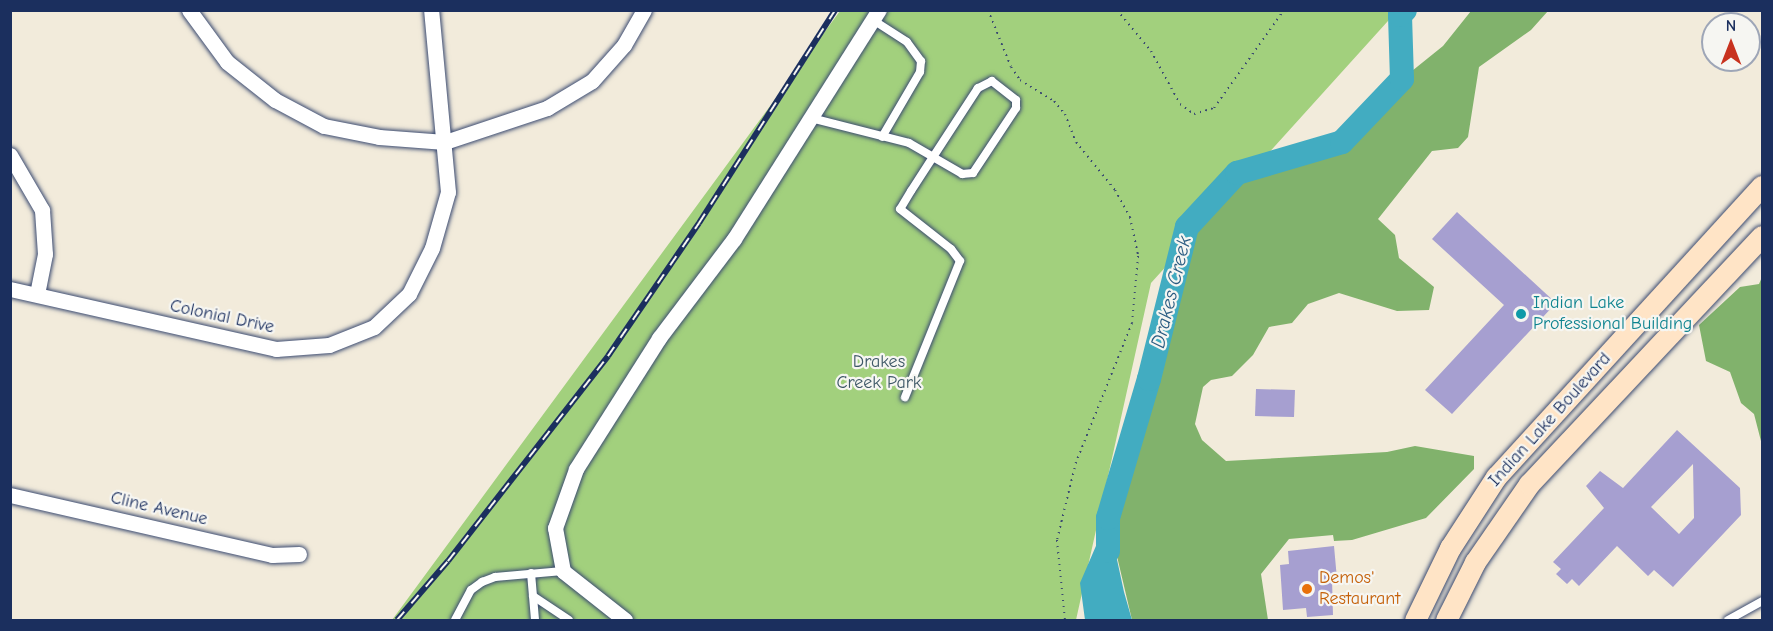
<!DOCTYPE html>
<html>
<head>
<meta charset="utf-8">
<style>
	body { margin:0 }
	#map { position:relative; width:1773px; height:631px; overflow:hidden; background:#f2ebdb; font-family:"Comic Neue",sans-serif }
	div>[style] { position:absolute }
	.green>* { inset:0; background:#a2d07d }
	.forest>* { inset:0; background:#81b26c }
	.water>* { inset:0; background:#42acc1 }
	.river>* { height:24px; margin:-12px; padding:0 12px; transform-origin:12px; border-radius:12px; background:#42acc1 }
	.building>* { inset:0; background:#a69fd0 }
	.path>* { height:2px; margin-top:-1px; transform-origin:0; background:repeating-linear-gradient(90deg,#3b4b71 0 1.5px,transparent 0 6px) }
	.roads { filter:drop-shadow(0 0 2px #3b4b71) drop-shadow(0 0 2px #3b4b71) }
	.service>* { height:8px; margin:-4px; padding:0 4px; transform-origin:4px; border-radius:4px; background:#fff }
	.minor>* { height:15px; margin:-7.5px; padding:0 7.5px; transform-origin:7.5px; border-radius:7.5px; background:#fff }
	.secondary>* { height:21px; margin:-10.5px; padding:0 10.5px; transform-origin:10.5px; border-radius:10.5px; background:#ffe4c6 }
	.rail>* { height:6px; margin-top:-3px; transform-origin:0; background:repeating-linear-gradient(90deg,#f6f6f2 0 11px,#1b2f5e 0 22px); box-sizing:border-box; border-block:2px solid #1b2f5e }
	.dots>* { width:16px; height:16px; translate:-50% -50%; box-sizing:border-box; border:3px solid #f6f6f2; border-radius:50% }
	span { translate:-50% -50%; white-space:nowrap; text-align:center; line-height:1.15; -webkit-text-stroke:4.5px #f6f6f2; paint-order:stroke }
	.culture-label { font-size:18px; color:#0d838f }
	.left { translate:0 -50%; text-align:left }
	.street-label { font-size:18px; color:#1b2f5e }
	.park-label { font-size:18px; color:#3d5766 }
	.food-label { font-size:18px; color:#c56008 }
	.water-label { font-size:20px; color:#295b81; font-style:italic }
	.frame { position:absolute; inset:0; border:12px solid #1b2f5e; pointer-events:none }
	.north { position:absolute; left:1701px; top:12px; width:60px; height:60px; box-sizing:border-box; background:#f6f6f2; border:2px solid #9ea6b7; border-radius:50%; rotate:0deg; font-size:16px; font-weight:700; line-height:24px; text-align:center; color:#1b2f5e }
	.north::after { content:''; display:block; margin:auto; width:21px; height:27px; background:#c8321e; clip-path:polygon(50% 0,100% 100%,50% 72%,0 100%) }
</style>
</head>
<body>
<div id="map">
	<div class="green">
		<div style="clip-path:polygon(840px 11px,1397px 11px,1151px 283px,1076px 620px,392px 620px)"></div>
	</div>
	<div class="forest">
		<div style="clip-path:polygon(1471px 11px,1548px 11px,1531px 30px,1479px 67px,1468px 137px,1458px 148px,1432px 151px,1378px 219px,1395px 235px,1399px 258px,1434px 287px,1429px 310px,1397px 311px,1339px 293px,1308px 304px,1292px 323px,1269px 327px,1253px 355px,1232px 376px,1211px 380px,1203px 387px,1195px 424px,1202px 440px,1226px 461px,1387px 452px,1415px 446px,1474px 456px,1474px 469px,1426px 518px,1352px 540px,1334px 541px,1333px 535px,1289px 539px,1261px 574px,1268px 620px,1132px 620px,1108px 518px,1149px 379px,1187px 227px,1237px 173px,1342px 142px,1402px 79px,1443px 46px)"></div>
		<div style="clip-path:polygon(1762px 277px,1762px 445px,1754px 414px,1741px 403px,1730px 372px,1706px 361px,1699px 325px,1740px 287px,1759px 284px)"></div>
	</div>
	<div class="water">
		<div style="clip-path:polygon(1108px 518px,1124px 592px,1132px 620px,1085px 620px,1080px 583px)"></div>
	</div>
	<div class="river">
		<div style="left:1108px;top:551px;width:33px;rotate:-90deg"></div>
		<div style="left:1108px;top:518px;width:145px;rotate:-73.6deg"></div>
		<div style="left:1149px;top:379px;width:157px;rotate:-76deg"></div>
		<div style="left:1187px;top:227px;width:74px;rotate:-47.2deg"></div>
		<div style="left:1237px;top:173px;width:109px;rotate:-16.4deg"></div>
		<div style="left:1342px;top:142px;width:87px;rotate:-46.4deg"></div>
		<div style="left:1402px;top:79px;width:64px;rotate:-91.8deg"></div>
		<div style="left:1400px;top:15px;width:7px;rotate:-45deg"></div>
	</div>
	<div class="building">
		<div style="clip-path:polygon(1457px 212px,1556px 303px,1452px 414px,1425px 390px,1504px 305px,1432px 239px)"></div>
		<div style="clip-path:polygon(1256px 389px,1295px 390px,1294px 417px,1255px 416px)"></div>
		<div style="clip-path:polygon(evenodd,1677px 430px,1740px 488px,1741px 515px,1673px 587px,1654px 570px,1648px 576px,1617px 546px,1579px 586px,1572px 579px,1567px 584px,1556px 574px,1561px 569px,1553px 562px,1604px 508px,1586px 486px,1600px 471px,1623px 488px,1677px 430px,1693px 464px,1694px 518px,1679px 534px,1651px 507px,1693px 464px)"></div>
		<div style="clip-path:polygon(1334px 546px,1337px 579px,1332px 579px,1333px 615px,1307px 617px,1306px 608px,1283px 610px,1280px 565px,1289px 564px,1288px 551px)"></div>
	</div>
	<div class="path">
		<div style="left:988px;top:10px;width:61px;rotate:68deg"></div>
		<div style="left:1011px;top:67px;width:16px;rotate:55deg"></div>
		<div style="left:1020px;top:80px;width:40px;rotate:32deg"></div>
		<div style="left:1054px;top:101px;width:17px;rotate:50deg"></div>
		<div style="left:1065px;top:114px;width:30px;rotate:69deg"></div>
		<div style="left:1076px;top:142px;width:62px;rotate:50.9deg"></div>
		<div style="left:1115px;top:190px;width:31px;rotate:61deg"></div>
		<div style="left:1130px;top:217px;width:40px;rotate:78deg"></div>
		<div style="left:1138px;top:256px;width:67px;rotate:95.1deg"></div>
		<div style="left:1132px;top:323px;width:150px;rotate:111.9deg"></div>
		<div style="left:1076px;top:462px;width:80px;rotate:103.7deg"></div>
		<div style="left:1057px;top:540px;width:80px;rotate:84.3deg"></div>
		<div style="left:1117px;top:10px;width:53px;rotate:50.3deg"></div>
		<div style="left:1151px;top:51px;width:60px;rotate:61.3deg"></div>
		<div style="left:1180px;top:104px;width:17px;rotate:36deg"></div>
		<div style="left:1194px;top:114px;width:21px;rotate:-17deg"></div>
		<div style="left:1214px;top:108px;width:120px;rotate:-54.5deg"></div>
	</div>
	<div class="roads">
		<div class="service">
			<div style="left:873px;top:20px;width:40px;rotate:32.9deg"></div>
			<div style="left:907px;top:42px;width:24px;rotate:54deg"></div>
			<div style="left:921px;top:61px;width:11px;rotate:95deg"></div>
			<div style="left:920px;top:72px;width:75px;rotate:120.3deg"></div>
			<div style="left:811px;top:118px;width:101px;rotate:14.3deg"></div>
			<div style="left:909px;top:143px;width:28px;rotate:30deg"></div>
			<div style="left:933px;top:157px;width:34px;rotate:30deg"></div>
			<div style="left:962px;top:174px;width:11px;rotate:-5deg"></div>
			<div style="left:973px;top:173px;width:78px;rotate:-56.5deg"></div>
			<div style="left:1016px;top:108px;width:8px;rotate:-90deg"></div>
			<div style="left:1016px;top:100px;width:31px;rotate:-142deg"></div>
			<div style="left:992px;top:81px;width:16px;rotate:153deg"></div>
			<div style="left:978px;top:88px;width:82px;rotate:123.1deg"></div>
			<div style="left:933px;top:157px;width:40px;rotate:122.9deg"></div>
			<div style="left:911px;top:191px;width:21px;rotate:121deg"></div>
			<div style="left:900px;top:209px;width:65px;rotate:38.1deg"></div>
			<div style="left:951px;top:249px;width:15px;rotate:53deg"></div>
			<div style="left:960px;top:261px;width:147px;rotate:112deg"></div>
			<div style="left:531px;top:573px;width:47px;rotate:85.1deg"></div>
			<div style="left:533px;top:596px;width:43px;rotate:33.7deg"></div>
			<div style="left:455px;top:620px;width:34px;rotate:-62deg"></div>
			<div style="left:471px;top:590px;width:14px;rotate:-36deg"></div>
			<div style="left:482px;top:582px;width:14px;rotate:-21deg"></div>
			<div style="left:495px;top:577px;width:68px;rotate:-5deg"></div>
			<div style="left:1728px;top:620px;width:39px;rotate:-29deg"></div>
		</div>
		<div class="minor">
			<div style="left:189px;top:10px;width:64px;rotate:53.8deg"></div>
			<div style="left:227px;top:62px;width:61px;rotate:38.4deg"></div>
			<div style="left:275px;top:100px;width:55px;rotate:28deg"></div>
			<div style="left:324px;top:126px;width:56px;rotate:11.3deg"></div>
			<div style="left:379px;top:137px;width:66px;rotate:4.3deg"></div>
			<div style="left:445px;top:142px;width:108px;rotate:-18.4deg"></div>
			<div style="left:547px;top:108px;width:52px;rotate:-31deg"></div>
			<div style="left:592px;top:81px;width:48px;rotate:-48.4deg"></div>
			<div style="left:624px;top:45px;width:40px;rotate:-60.3deg"></div>
			<div style="left:10px;top:155px;width:64px;rotate:59.8deg"></div>
			<div style="left:42px;top:210px;width:44px;rotate:86.1deg"></div>
			<div style="left:45px;top:254px;width:41px;rotate:101.3deg"></div>
			<div style="left:10px;top:289px;width:273px;rotate:12.7deg"></div>
			<div style="left:276px;top:349px;width:53px;rotate:-4.3deg"></div>
			<div style="left:329px;top:345px;width:48px;rotate:-21.8deg"></div>
			<div style="left:374px;top:327px;width:48px;rotate:-43.3deg"></div>
			<div style="left:409px;top:294px;width:51px;rotate:-63.4deg"></div>
			<div style="left:432px;top:248px;width:58px;rotate:-74.1deg"></div>
			<div style="left:448px;top:192px;width:183px;rotate:-95.3deg"></div>
			<div style="left:10px;top:495px;width:269px;rotate:12.9deg"></div>
			<div style="left:272px;top:555px;width:27px;rotate:-2deg"></div>
			<div style="left:625px;top:620px;width:79px;rotate:-141.7deg"></div>
			<div style="left:563px;top:571px;width:44px;rotate:-100.5deg"></div>
			<div style="left:555px;top:528px;width:63px;rotate:-70.4deg"></div>
			<div style="left:576px;top:469px;width:155px;rotate:-57.6deg"></div>
			<div style="left:659px;top:338px;width:124px;rotate:-52.9deg"></div>
			<div style="left:734px;top:239px;width:271px;rotate:-57.7deg"></div>
		</div>
		<div class="secondary">
			<div style="left:1415px;top:620px;width:80px;rotate:-64.1deg"></div>
			<div style="left:1450px;top:548px;width:85px;rotate:-57.1deg"></div>
			<div style="left:1496px;top:477px;width:394px;rotate:-47.6deg"></div>
			<div style="left:1446px;top:620px;width:65px;rotate:-63.4deg"></div>
			<div style="left:1475px;top:562px;width:95px;rotate:-55.3deg"></div>
			<div style="left:1529px;top:484px;width:340px;rotate:-46.8deg"></div>
		</div>
	</div>
	<div class="rail">
		<div style="left:397px;top:620px;width:78px;rotate:-49.2deg"></div>
		<div style="left:448px;top:561px;width:260px;rotate:-52deg"></div>
		<div style="left:608px;top:356px;width:161px;rotate:-55.6deg"></div>
		<div style="left:699px;top:223px;width:253px;rotate:-57.4deg"></div>
	</div>
	<div class="dots">
		<div style="left:1521px;top:314px;background:#0f9aa8"></div>
		<div style="left:1307px;top:589px;background:#e8710a"></div>
	</div>
	<div class="culture-label">
		<span class="left" style="left:1533px;top:314px">Indian Lake<br>Professional Building</span>
	</div>
	<div class="street-label">
		<span style="left:222px;top:317px;rotate:12deg">Colonial Drive</span>
		<span style="left:1550px;top:420px;rotate:-48deg">Indian Lake Boulevard</span>
		<span style="left:159px;top:509px;rotate:13deg">Cline Avenue</span>
	</div>
	<div class="park-label">
		<span style="left:879px;top:373px">Drakes<br>Creek Park</span>
	</div>
	<div class="food-label">
		<span class="left" style="left:1319px;top:589px">Demos'<br>Restaurant</span>
	</div>
	<div class="water-label">
		<span style="left:1171px;top:292px;rotate:-76deg">Drakes Creek</span>
	</div>
	<div class="frame"></div>
	<div class="north">N</div>
</div>
</body>
</html>
